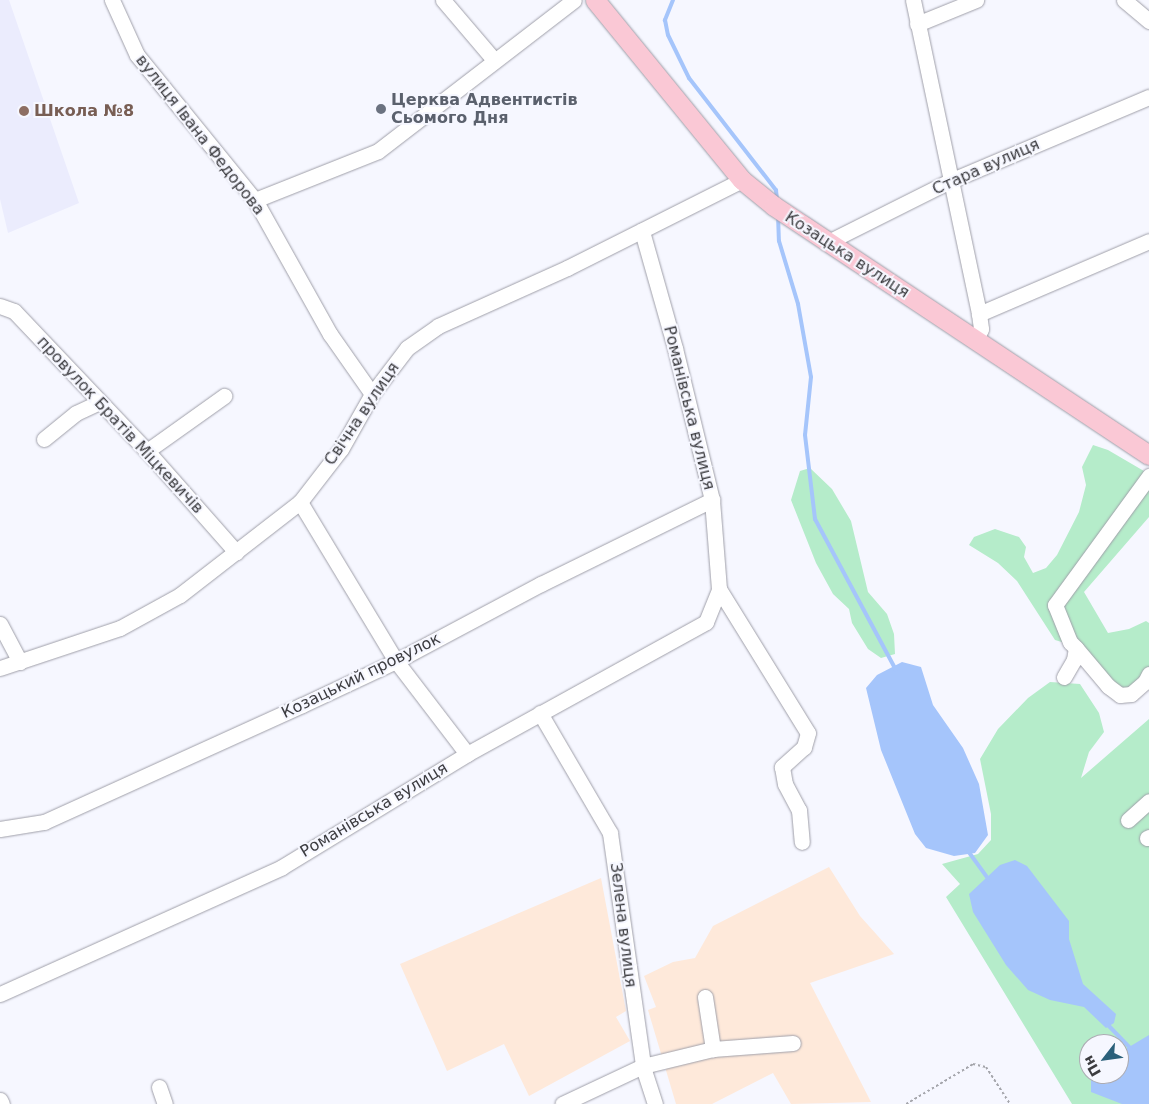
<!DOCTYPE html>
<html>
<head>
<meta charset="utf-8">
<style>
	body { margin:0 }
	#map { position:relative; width:1149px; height:1104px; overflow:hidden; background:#f6f7ff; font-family:"DejaVu Sans",sans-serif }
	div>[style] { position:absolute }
	.built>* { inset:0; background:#ebecfd }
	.industrial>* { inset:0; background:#fee9da }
	.green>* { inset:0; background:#b5ecca }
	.water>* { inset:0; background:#a5c5fb }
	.stream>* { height:4px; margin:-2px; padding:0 2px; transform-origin:2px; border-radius:2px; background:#a5c5fb }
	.path>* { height:2px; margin-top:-1px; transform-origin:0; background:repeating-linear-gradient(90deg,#a5a6ac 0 2.5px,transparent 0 5px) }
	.roads { filter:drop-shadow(0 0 1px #9f9fa9) drop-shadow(0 0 1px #9f9fa9) }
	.minor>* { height:15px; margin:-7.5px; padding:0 7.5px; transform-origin:7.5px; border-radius:7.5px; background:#fff }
	.major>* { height:19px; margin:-9.5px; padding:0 9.5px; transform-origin:9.5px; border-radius:9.5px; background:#fac8d5 }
	.dots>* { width:14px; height:14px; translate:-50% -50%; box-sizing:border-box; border:2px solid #f6f7ff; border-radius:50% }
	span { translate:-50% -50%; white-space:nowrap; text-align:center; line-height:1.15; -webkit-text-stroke:4px #f6f7ff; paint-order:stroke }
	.worship-label { font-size:16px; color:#5b616d; font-weight:700 }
	.left { translate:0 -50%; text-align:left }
	.education-label { font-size:16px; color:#785e54; font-weight:700 }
	.street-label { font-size:16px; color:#3c3c40 }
	.north { position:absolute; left:1079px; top:1034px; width:50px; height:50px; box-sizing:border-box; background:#f6f7ff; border:1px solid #acacb3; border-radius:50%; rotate:240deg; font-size:14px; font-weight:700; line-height:20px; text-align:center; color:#3c3c40 }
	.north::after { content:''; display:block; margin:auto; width:18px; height:22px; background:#2b607b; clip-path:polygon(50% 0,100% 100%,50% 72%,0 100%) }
</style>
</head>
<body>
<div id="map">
	<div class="built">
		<div style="clip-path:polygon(0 0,9px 0,79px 203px,8px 233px,0 199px)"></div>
	</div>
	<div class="industrial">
		<div style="clip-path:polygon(829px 867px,860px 916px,894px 954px,810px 983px,871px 1102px,791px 1104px,773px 1073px,712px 1104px,676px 1104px,648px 1010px,656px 1007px,644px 976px,673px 962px,695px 958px,713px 926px)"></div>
		<div style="clip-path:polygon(601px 878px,626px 1011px,616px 1017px,630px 1041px,529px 1096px,504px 1044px,447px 1071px,400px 964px)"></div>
	</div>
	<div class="green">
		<div style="clip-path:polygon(1093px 445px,1108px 450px,1149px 474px,1149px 517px,1084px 592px,1108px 633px,1129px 629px,1146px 621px,1149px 623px,1149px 670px,1126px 690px,1108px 680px,1065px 643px,1055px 640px,1017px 581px,998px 563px,969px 545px,974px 537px,995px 529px,1019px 537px,1026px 547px,1024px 557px,1033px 573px,1046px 568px,1057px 555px,1079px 512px,1086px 485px,1082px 467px)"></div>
		<div style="clip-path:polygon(810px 468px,832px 489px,851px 521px,868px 592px,887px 614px,894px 634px,895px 654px,881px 658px,868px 649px,852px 623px,849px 609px,833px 594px,816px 563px,791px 500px,800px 471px)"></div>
		<div style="clip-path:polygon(evenodd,1050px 682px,1080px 684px,1099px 713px,1104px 732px,1089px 752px,1081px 778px,1149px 719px,1149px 1104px,1072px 1104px,946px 897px,960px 884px,942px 864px,978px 854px,991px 840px,991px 814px,980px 759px,998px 729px,1028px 698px,1050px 682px,1089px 1044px,1119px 1044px,1119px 1074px,1089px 1074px,1089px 1044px)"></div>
	</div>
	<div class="water">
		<div style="clip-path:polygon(902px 662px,921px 667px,933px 705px,963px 748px,979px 784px,988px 835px,975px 853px,954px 856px,926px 848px,915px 834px,881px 750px,866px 688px,877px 675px)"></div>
		<div style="clip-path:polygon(1015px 860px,1027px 866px,1069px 921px,1069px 939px,1083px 984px,1116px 1014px,1114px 1023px,1106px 1028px,1084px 1007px,1050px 1000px,1028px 990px,1006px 965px,973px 912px,969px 894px,1000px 865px)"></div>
		<div style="clip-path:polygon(1149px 1035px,1149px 1104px,1122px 1104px,1091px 1092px,1091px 1080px,1097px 1074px,1119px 1074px,1119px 1053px)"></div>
	</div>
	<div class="stream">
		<div style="left:673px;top:0;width:22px;rotate:112deg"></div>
		<div style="left:665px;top:20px;width:15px;rotate:79deg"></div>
		<div style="left:668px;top:35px;width:48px;rotate:64deg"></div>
		<div style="left:689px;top:78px;width:142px;rotate:52.2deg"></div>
		<div style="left:776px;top:190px;width:10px;rotate:84deg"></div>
		<div style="left:778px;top:215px;width:26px;rotate:88deg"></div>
		<div style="left:779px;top:241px;width:66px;rotate:73.2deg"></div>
		<div style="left:798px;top:304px;width:74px;rotate:79.9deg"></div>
		<div style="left:811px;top:377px;width:58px;rotate:95.9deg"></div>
		<div style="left:805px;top:435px;width:85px;rotate:83.2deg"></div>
		<div style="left:815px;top:519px;width:171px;rotate:61.8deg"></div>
		<div style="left:968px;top:851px;width:36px;rotate:54deg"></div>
		<div style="left:1106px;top:1023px;width:35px;rotate:46deg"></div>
	</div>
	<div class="path">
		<div style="left:906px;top:1104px;width:78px;rotate:-30.8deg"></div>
		<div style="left:973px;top:1064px;width:13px;rotate:13deg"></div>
		<div style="left:986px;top:1067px;width:44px;rotate:57deg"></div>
	</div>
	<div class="roads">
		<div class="minor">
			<div style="left:112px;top:0;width:60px;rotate:65.6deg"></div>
			<div style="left:137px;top:55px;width:187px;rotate:50.9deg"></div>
			<div style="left:255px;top:200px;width:154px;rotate:60.8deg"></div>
			<div style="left:330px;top:334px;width:73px;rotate:55deg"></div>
			<div style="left:443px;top:0;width:79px;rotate:49.6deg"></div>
			<div style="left:913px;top:0;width:321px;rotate:78.1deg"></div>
			<div style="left:979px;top:314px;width:15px;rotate:82deg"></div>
			<div style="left:981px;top:329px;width:11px;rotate:117deg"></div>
			<div style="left:1124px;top:0;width:33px;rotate:40deg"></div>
			<div style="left:917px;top:24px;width:64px;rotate:-22.1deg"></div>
			<div style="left:255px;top:200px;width:132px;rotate:-21.7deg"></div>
			<div style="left:378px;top:151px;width:247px;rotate:-37.6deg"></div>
			<div style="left:826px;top:243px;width:139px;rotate:-26.6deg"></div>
			<div style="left:950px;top:181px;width:216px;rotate:-22.9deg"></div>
			<div style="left:0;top:306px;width:15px;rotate:20deg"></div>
			<div style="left:14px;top:311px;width:193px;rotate:46.5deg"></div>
			<div style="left:147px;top:451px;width:135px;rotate:48.6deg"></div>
			<div style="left:979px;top:314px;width:185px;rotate:-23.2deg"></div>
			<div style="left:44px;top:439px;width:41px;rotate:-39.1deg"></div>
			<div style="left:76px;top:413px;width:26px;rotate:-25deg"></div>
			<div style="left:147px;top:451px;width:95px;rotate:-35.5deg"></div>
			<div style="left:300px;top:502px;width:186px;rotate:58.9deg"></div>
			<div style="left:396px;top:661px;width:117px;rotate:52.6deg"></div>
			<div style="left:719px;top:589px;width:169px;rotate:58.3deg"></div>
			<div style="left:808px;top:733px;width:15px;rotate:106deg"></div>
			<div style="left:804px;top:747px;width:30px;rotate:138deg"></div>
			<div style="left:782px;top:767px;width:17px;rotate:80deg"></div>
			<div style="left:785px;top:784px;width:30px;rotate:62deg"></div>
			<div style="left:799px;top:810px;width:32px;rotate:85deg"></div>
			<div style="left:0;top:624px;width:43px;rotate:62.2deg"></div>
			<div style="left:1076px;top:648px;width:50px;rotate:49.9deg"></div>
			<div style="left:1108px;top:686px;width:15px;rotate:37deg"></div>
			<div style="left:1120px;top:695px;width:11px;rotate:-5deg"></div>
			<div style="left:1131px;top:694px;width:18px;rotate:-41deg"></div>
			<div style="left:1145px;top:682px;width:9px;rotate:-63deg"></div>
			<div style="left:0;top:668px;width:126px;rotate:-18.4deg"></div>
			<div style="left:120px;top:628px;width:68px;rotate:-28.8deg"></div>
			<div style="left:180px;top:595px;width:152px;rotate:-37.8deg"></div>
			<div style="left:300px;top:502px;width:67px;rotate:-52.3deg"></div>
			<div style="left:341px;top:449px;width:63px;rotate:-60.6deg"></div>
			<div style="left:372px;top:394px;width:58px;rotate:-52.7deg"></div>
			<div style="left:407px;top:348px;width:38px;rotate:-35deg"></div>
			<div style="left:438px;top:326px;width:141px;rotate:-24.2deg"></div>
			<div style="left:567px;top:268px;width:196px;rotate:-26.7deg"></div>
			<div style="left:1064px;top:677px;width:20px;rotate:-60deg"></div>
			<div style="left:1074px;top:660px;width:12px;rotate:-81deg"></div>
			<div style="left:1076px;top:648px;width:8px;rotate:-135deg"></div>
			<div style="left:1070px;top:642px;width:40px;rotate:-112deg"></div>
			<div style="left:1055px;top:605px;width:160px;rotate:-53.9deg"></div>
			<div style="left:540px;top:713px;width:139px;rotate:59.7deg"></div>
			<div style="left:610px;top:833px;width:235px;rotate:81.9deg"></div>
			<div style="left:643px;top:1066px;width:89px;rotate:154.9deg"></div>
			<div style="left:1128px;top:820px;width:28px;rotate:-42deg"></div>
			<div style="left:0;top:829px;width:45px;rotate:-9deg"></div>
			<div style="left:44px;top:822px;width:283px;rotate:-24.4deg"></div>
			<div style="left:302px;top:705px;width:104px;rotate:-25.1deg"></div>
			<div style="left:396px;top:661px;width:164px;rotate:-28deg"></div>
			<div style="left:541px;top:584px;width:191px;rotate:-26.2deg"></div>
			<div style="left:1147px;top:838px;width:2px;rotate:-27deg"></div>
			<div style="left:0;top:994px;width:309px;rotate:-24.2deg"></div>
			<div style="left:282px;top:867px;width:217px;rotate:-31.4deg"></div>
			<div style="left:467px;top:754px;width:273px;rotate:-28.9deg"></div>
			<div style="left:706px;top:622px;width:35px;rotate:-68deg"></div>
			<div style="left:719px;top:589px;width:89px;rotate:-94.5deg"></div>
			<div style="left:712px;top:500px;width:156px;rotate:-103.7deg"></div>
			<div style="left:675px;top:348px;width:122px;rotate:-105.8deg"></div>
			<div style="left:705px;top:997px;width:53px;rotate:81.3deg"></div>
			<div style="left:159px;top:1087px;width:18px;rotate:71deg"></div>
			<div style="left:0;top:1100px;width:4px;rotate:63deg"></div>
			<div style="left:655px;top:1104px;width:40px;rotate:-108deg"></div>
			<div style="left:643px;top:1066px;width:72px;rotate:-13.7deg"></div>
			<div style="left:713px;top:1049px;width:80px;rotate:-4.3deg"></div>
		</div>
		<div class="major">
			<div style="left:595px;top:0;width:232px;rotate:50.8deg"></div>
			<div style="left:742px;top:180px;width:41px;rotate:39.1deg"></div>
			<div style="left:774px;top:206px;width:450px;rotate:33.6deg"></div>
		</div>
	</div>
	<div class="dots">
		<div style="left:381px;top:109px;background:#6b7280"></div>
		<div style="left:24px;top:111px;background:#8d6e63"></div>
	</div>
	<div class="worship-label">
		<span class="left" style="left:391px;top:109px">Церква Адвентистiв<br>Сьомого Дня</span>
	</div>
	<div class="education-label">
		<span class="left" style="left:34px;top:111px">Школа №8</span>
	</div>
	<div class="street-label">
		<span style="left:200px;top:135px;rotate:52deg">вулиця Івана Федорова</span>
		<span style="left:986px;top:167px;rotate:-24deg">Стара вулиця</span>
		<span style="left:847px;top:255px;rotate:33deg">Козацька вулиця</span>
		<span style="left:689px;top:408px;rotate:76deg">Романівська вулиця</span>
		<span style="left:362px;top:414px;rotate:-56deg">Свічна вулиця</span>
		<span style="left:120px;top:425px;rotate:47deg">провулок Братів Міцкевичів</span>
		<span style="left:361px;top:676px;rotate:-26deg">Козацький провулок</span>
		<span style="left:374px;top:810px;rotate:-31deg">Романівська вулиця</span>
		<span style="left:623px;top:925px;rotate:83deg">Зелена вулиця</span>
	</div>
	<div class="north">Пн</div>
</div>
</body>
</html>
